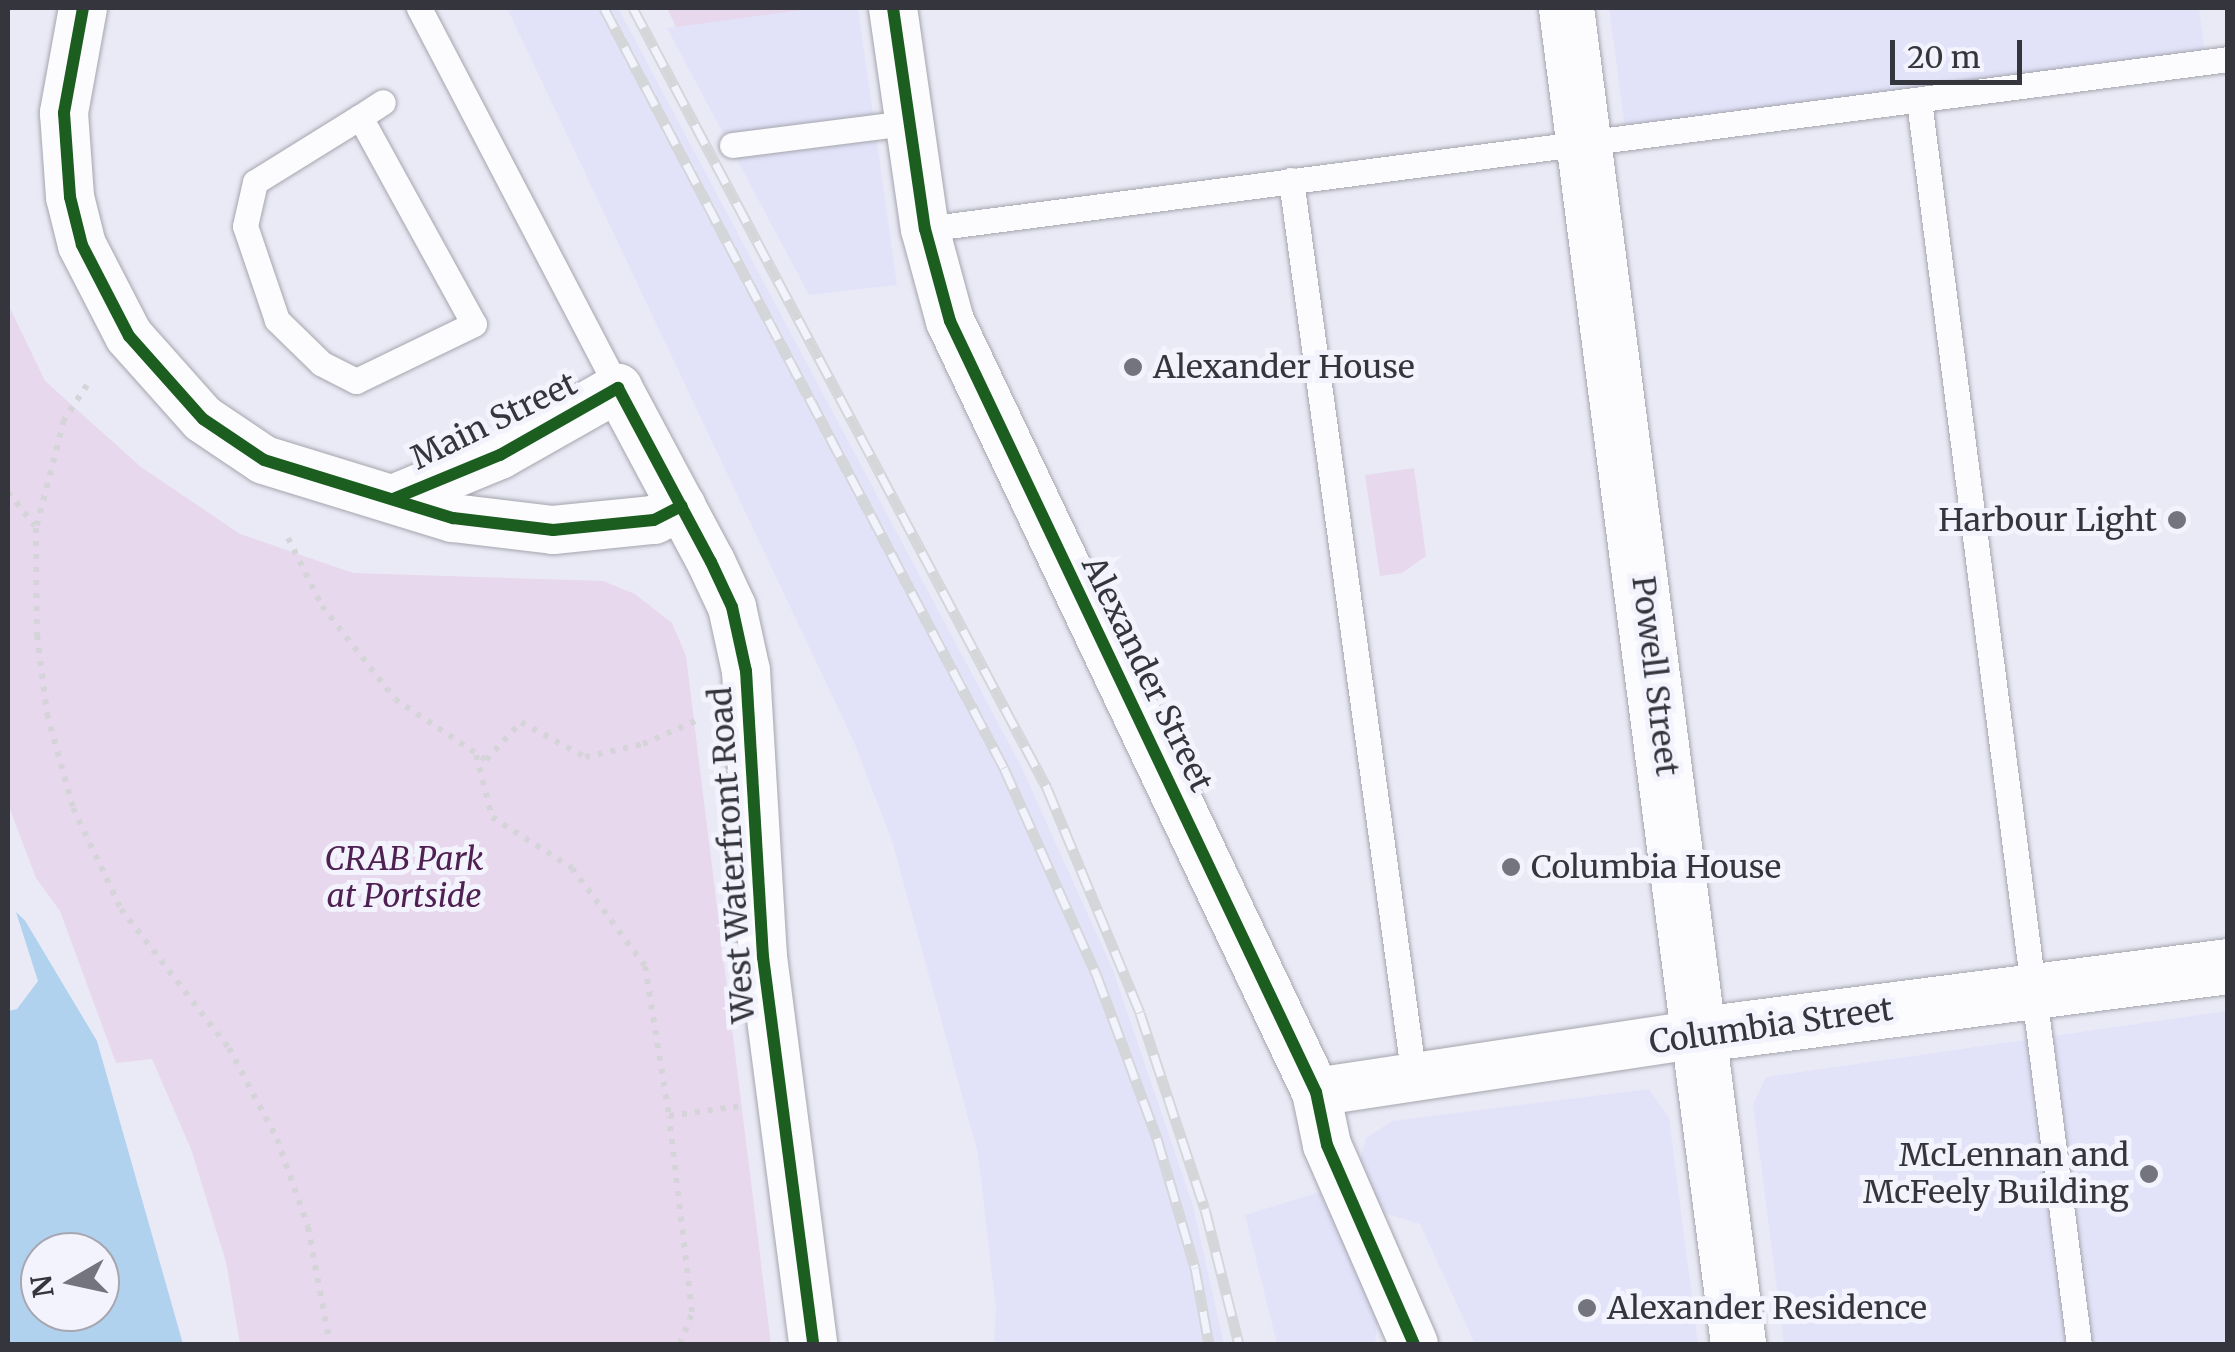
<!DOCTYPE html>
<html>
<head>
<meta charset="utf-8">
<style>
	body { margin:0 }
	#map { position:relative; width:2235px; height:1352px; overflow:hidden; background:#eaeaf6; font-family:Merriweather,serif }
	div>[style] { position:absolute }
	.built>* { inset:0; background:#e2e3f9 }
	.green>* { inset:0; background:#e7d8ed }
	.water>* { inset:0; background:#b1d2ee }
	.pier>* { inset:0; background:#eaeaf6 }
	.path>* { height:6px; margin-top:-3px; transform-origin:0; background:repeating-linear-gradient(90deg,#d5d5d9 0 5px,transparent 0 13px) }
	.roads { filter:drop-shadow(0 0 2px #a5a5ae) drop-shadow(0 0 2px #a5a5ae) }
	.lane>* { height:25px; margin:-12.5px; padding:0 12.5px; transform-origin:12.5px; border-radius:12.5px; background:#fcfcfe }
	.street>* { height:48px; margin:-24px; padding:0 24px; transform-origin:24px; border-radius:24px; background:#fcfcfe }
	.secondary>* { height:55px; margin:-27.5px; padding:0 27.5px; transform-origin:27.5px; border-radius:27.5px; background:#fcfcfe }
	.rail>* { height:11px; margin-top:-5.5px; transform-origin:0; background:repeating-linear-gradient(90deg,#f3f3fd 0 22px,#d5d6d9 0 44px); box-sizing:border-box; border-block:2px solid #d5d6d9 }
	.cycleway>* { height:12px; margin:-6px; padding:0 6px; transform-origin:6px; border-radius:6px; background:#1b5e20 }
	.dots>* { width:28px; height:28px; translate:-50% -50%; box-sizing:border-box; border:5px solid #f3f3fd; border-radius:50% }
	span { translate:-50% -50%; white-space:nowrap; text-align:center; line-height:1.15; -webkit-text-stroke:10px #f3f3fd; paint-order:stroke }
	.poi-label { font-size:32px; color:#35353e }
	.left { translate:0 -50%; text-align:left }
	.right { translate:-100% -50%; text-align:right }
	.street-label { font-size:32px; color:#35353e }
	.park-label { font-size:32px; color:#4f2052; font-style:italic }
	.frame { position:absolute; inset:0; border:10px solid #35353e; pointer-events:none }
	.north { position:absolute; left:20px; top:1232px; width:100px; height:100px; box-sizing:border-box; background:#f3f3fd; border:2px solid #a7a7b1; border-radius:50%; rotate:261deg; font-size:28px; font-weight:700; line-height:40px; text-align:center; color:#35353e }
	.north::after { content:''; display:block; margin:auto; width:35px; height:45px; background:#74747e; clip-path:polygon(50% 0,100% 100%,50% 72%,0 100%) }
	.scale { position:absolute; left:1890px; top:40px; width:132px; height:45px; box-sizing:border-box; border:5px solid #35353e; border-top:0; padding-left:12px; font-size:30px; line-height:35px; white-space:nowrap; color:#35353e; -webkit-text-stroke:8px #f3f3fd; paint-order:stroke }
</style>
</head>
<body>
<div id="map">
	<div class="built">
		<div style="clip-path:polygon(507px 8px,618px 8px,1022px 768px,1113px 970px,1193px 1206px,1224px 1344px,994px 1344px,996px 1310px,978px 1154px,892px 841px,854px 742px)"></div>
		<div style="clip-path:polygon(817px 8px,858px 8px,897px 285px,809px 295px,667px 28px)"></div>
		<div style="clip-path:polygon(1609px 8px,2199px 8px,2206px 62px,1626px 137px)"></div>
		<div style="clip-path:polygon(2227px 1011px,2227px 1344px,1784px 1344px,1753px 1104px,1766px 1077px)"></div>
		<div style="clip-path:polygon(1649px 1089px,1669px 1118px,1698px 1344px,1475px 1344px,1420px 1224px,1374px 1210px,1358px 1167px,1366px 1138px,1392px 1121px)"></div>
		<div style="clip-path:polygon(1320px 1192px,1378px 1316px,1375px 1344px,1277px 1344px,1245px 1215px)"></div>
	</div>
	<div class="green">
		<div style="clip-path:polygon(667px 8px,817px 8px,676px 27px)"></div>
		<div style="clip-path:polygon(8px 304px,45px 381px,141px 467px,240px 534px,353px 573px,603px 581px,635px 594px,672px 623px,686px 656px,771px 1344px,240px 1344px,226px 1262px,191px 1149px,152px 1059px,116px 1063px,60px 911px,36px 878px,8px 804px)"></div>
		<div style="clip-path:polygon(1414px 468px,1426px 556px,1402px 573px,1380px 576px,1365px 475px)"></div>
	</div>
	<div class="water">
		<div style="clip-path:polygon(evenodd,8px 892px,97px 1041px,183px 1344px,8px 1344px,8px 892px,40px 1252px,100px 1252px,100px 1312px,40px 1312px,40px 1252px)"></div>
	</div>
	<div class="pier">
		<div style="clip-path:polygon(8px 887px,32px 927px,16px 912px,38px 981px,17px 1009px,8px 1011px)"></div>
	</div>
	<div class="path">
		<div style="left:87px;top:385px;width:42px;rotate:123.3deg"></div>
		<div style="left:64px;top:420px;width:112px;rotate:104.5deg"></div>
		<div style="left:36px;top:528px;width:107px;rotate:89.5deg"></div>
		<div style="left:37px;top:635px;width:80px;rotate:82.8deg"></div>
		<div style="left:47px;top:714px;width:98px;rotate:74.5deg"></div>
		<div style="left:73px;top:808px;width:112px;rotate:64.6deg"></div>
		<div style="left:121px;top:909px;width:176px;rotate:52.2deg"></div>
		<div style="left:229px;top:1048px;width:103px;rotate:62.2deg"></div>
		<div style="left:277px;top:1139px;width:93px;rotate:70.6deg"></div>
		<div style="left:308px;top:1227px;width:119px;rotate:79.4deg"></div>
		<div style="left:8px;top:492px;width:43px;rotate:51.5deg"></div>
		<div style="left:288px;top:538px;width:76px;rotate:63.4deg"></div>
		<div style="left:322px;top:606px;width:118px;rotate:51.9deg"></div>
		<div style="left:395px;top:699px;width:110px;rotate:33.8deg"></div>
		<div style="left:486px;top:760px;width:52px;rotate:-47.4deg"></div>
		<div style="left:521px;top:722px;width:73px;rotate:28.7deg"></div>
		<div style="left:585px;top:757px;width:59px;rotate:-12.6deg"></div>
		<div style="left:643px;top:744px;width:64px;rotate:-23.8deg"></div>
		<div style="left:476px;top:755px;width:64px;rotate:75.5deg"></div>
		<div style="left:492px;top:817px;width:95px;rotate:32.5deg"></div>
		<div style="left:572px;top:868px;width:122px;rotate:53.3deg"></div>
		<div style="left:645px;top:966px;width:152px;rotate:80.9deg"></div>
		<div style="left:680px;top:1344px;width:34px;rotate:-69deg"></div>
		<div style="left:692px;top:1312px;width:197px;rotate:-96.7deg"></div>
		<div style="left:669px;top:1116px;width:72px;rotate:-8deg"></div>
	</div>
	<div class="roads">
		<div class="lane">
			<div style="left:419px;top:8px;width:429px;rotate:62.4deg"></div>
			<div style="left:1919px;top:101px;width:1253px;rotate:82.67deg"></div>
			<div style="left:360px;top:117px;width:236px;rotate:61.2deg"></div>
			<div style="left:474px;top:324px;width:131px;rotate:154.2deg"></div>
			<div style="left:356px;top:381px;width:39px;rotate:-153deg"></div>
			<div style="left:321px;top:363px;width:62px;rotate:-135.7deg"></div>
			<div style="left:277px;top:320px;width:99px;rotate:-108.8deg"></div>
			<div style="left:245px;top:226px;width:45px;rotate:-77.2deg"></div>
			<div style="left:255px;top:182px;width:123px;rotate:-31.8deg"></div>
			<div style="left:360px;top:117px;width:27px;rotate:-33deg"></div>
			<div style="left:732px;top:145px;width:176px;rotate:-7.2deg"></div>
			<div style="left:1291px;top:180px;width:906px;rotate:82.2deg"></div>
			<div style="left:925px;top:229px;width:1314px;rotate:-7.43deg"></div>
		</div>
		<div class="street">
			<div style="left:83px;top:8px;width:107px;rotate:100.3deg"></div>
			<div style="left:64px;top:113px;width:84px;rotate:85.9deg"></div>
			<div style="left:70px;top:197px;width:49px;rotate:76deg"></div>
			<div style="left:82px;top:245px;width:102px;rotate:62.7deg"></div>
			<div style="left:129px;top:336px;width:111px;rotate:48.3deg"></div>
			<div style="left:203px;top:419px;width:73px;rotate:33.9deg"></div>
			<div style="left:264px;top:460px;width:198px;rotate:17.1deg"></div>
			<div style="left:453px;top:518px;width:101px;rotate:6.8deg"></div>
			<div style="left:553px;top:530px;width:101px;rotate:-5.7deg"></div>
			<div style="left:654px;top:520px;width:31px;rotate:-27deg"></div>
			<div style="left:893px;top:8px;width:223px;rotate:81.8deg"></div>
			<div style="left:925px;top:229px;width:95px;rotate:74.8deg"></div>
			<div style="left:950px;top:321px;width:853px;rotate:64.61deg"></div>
			<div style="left:1316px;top:1092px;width:54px;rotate:78.3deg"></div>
			<div style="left:1327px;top:1145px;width:217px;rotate:66.4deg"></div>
			<div style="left:393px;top:499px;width:116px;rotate:-22.4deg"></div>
			<div style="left:500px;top:455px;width:136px;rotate:-29.6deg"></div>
			<div style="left:618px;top:388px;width:197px;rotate:61.9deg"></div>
			<div style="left:711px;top:562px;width:50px;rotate:65deg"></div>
			<div style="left:732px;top:607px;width:66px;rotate:77.7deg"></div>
			<div style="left:746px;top:671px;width:287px;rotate:86.6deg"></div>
			<div style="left:763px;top:957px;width:390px;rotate:82.6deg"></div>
			<div style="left:1316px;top:1092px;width:389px;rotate:-8.6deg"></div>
		</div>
		<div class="secondary">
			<div style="left:1566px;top:8px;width:1347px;rotate:82.66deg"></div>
			<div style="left:1701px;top:1034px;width:531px;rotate:-7.35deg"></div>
		</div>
	</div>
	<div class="rail">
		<div style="left:604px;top:8px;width:859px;rotate:62.24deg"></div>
		<div style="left:1004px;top:768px;width:228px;rotate:65.9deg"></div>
		<div style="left:1097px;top:976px;width:173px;rotate:69.7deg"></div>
		<div style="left:1157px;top:1138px;width:135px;rotate:73.7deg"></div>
		<div style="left:1195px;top:1268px;width:77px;rotate:79.6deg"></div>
		<div style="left:633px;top:8px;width:883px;rotate:62.04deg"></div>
		<div style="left:1047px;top:788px;width:243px;rotate:67.5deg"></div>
		<div style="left:1140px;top:1013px;width:206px;rotate:71.7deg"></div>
		<div style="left:1205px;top:1209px;width:139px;rotate:75.9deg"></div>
	</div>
	<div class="cycleway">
		<div style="left:83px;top:8px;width:107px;rotate:100.3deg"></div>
		<div style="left:64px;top:113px;width:84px;rotate:85.9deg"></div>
		<div style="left:70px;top:197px;width:49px;rotate:76deg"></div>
		<div style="left:82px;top:245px;width:102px;rotate:62.7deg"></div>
		<div style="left:129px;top:336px;width:111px;rotate:48.3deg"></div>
		<div style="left:203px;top:419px;width:73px;rotate:33.9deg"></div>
		<div style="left:264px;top:460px;width:198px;rotate:17.1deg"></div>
		<div style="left:453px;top:518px;width:101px;rotate:6.8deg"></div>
		<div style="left:553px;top:530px;width:101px;rotate:-5.7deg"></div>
		<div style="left:654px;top:520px;width:31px;rotate:-27deg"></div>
		<div style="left:893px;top:8px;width:223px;rotate:81.8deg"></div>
		<div style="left:925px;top:229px;width:95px;rotate:74.8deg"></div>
		<div style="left:950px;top:321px;width:853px;rotate:64.61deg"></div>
		<div style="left:1316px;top:1092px;width:54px;rotate:78.3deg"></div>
		<div style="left:1327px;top:1145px;width:217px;rotate:66.4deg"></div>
		<div style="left:393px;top:499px;width:116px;rotate:-22.4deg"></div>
		<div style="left:500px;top:455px;width:136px;rotate:-29.6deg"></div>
		<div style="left:618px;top:388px;width:197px;rotate:61.9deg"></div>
		<div style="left:711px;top:562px;width:50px;rotate:65deg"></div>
		<div style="left:732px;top:607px;width:66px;rotate:77.7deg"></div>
		<div style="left:746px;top:671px;width:287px;rotate:86.6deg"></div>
		<div style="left:763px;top:957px;width:390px;rotate:82.6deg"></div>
	</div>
	<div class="dots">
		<div style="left:1133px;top:367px;background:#74747e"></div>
		<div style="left:2177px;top:520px;background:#74747e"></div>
		<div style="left:1511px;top:867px;background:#74747e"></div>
		<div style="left:2149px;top:1174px;background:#74747e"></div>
		<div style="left:1587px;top:1308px;background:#74747e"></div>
	</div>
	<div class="poi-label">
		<span class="left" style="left:1153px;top:367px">Alexander House</span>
		<span class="right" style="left:2157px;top:520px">Harbour Light</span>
		<span class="left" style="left:1531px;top:867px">Columbia House</span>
		<span class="right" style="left:2129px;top:1174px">McLennan and<br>McFeely Building</span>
		<span class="left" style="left:1607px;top:1308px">Alexander Residence</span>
	</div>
	<div class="street-label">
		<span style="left:494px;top:421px;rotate:-26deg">Main Street</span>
		<span style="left:1147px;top:674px;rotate:64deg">Alexander Street</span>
		<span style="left:1655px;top:676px;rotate:83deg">Powell Street</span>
		<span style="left:732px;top:855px;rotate:-94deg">West Waterfront Road</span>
		<span style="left:1771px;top:1026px;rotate:-8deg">Columbia Street</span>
	</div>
	<div class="park-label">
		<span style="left:404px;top:878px">CRAB Park<br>at Portside</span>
	</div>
	<div class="frame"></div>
	<div class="north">N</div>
	<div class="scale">20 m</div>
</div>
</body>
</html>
